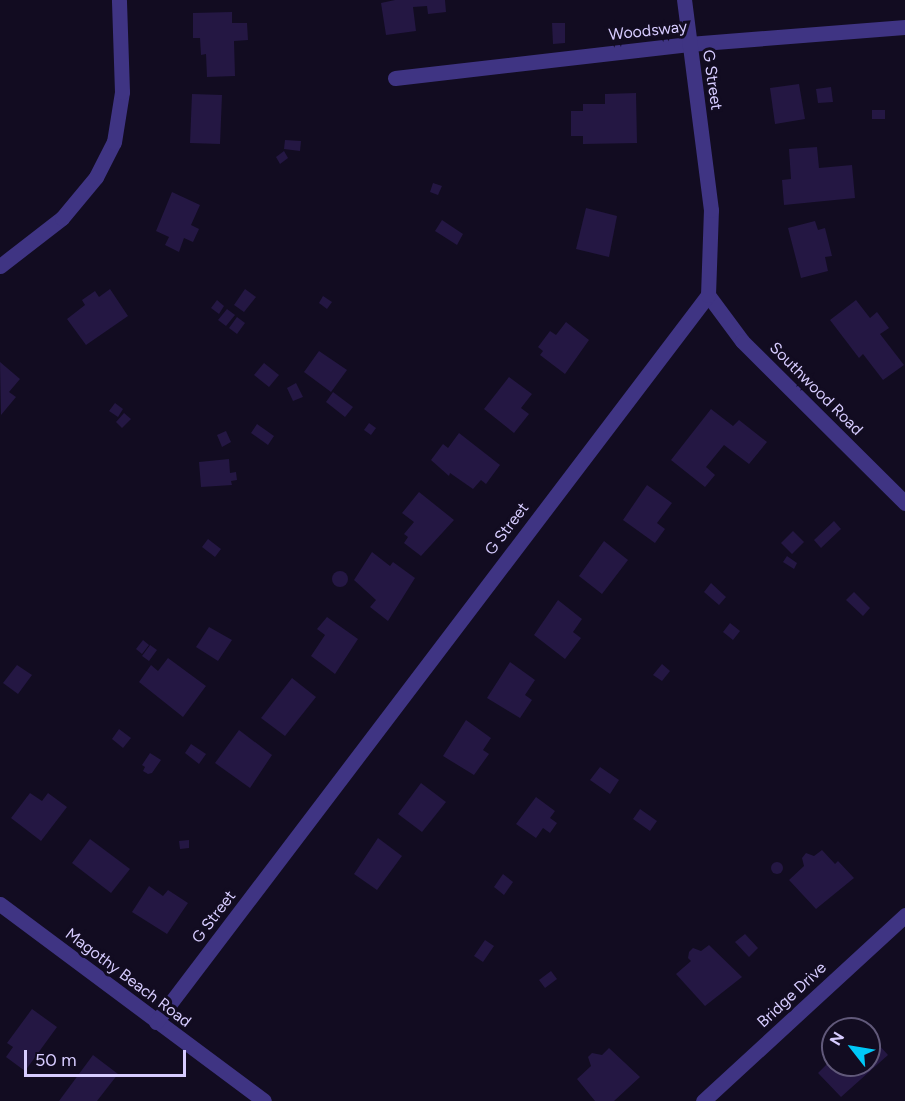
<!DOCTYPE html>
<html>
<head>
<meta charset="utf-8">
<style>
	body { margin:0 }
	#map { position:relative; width:905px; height:1101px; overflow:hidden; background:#120c21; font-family:Figtree,sans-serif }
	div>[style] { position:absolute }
	.building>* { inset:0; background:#241743 }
	.round { border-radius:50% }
	.minor>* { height:15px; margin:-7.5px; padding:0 7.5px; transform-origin:7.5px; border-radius:7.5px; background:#3f3483 }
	span { translate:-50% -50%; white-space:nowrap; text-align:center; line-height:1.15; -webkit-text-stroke:6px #120c21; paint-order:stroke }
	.street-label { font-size:16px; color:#d7ccff }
	.north { position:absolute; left:821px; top:1017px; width:60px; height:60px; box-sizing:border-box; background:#120c21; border:2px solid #61597a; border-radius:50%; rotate:301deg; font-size:16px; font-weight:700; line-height:24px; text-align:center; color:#d7ccff }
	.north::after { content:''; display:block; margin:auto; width:21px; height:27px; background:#00c8f7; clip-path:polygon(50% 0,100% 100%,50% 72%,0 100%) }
	.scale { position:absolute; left:24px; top:1050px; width:162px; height:27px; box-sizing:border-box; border:3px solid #d7ccff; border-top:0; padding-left:8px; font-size:18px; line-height:21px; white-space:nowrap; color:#d7ccff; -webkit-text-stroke:4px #120c21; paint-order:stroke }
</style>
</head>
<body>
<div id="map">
	<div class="building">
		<div style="clip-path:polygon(395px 0,445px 0,446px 12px,428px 14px,427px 6px,413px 7px,416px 31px,386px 35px,381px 3px)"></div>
		<div style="clip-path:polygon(232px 12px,232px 23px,247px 23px,248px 40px,234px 41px,235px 76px,207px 77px,206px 54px,201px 55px,200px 38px,193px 38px,193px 13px)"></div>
		<div style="clip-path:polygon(552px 23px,565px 23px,565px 43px,553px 44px)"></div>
		<div style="clip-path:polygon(799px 84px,805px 119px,775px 124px,770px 88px)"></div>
		<div style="clip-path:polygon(831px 87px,833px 102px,818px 103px,816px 89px)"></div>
		<div style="clip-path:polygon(636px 93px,637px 143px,583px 144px,583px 136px,571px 136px,571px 111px,583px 111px,583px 104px,605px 104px,605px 94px)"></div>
		<div style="clip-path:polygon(192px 94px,222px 95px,220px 144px,190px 143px)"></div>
		<div style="clip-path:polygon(872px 110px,885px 110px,885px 119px,872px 119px)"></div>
		<div style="clip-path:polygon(285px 140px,301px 141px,300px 151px,284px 149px)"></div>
		<div style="clip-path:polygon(817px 147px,819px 168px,852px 165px,855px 198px,784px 205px,782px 180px,791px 179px,789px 149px)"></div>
		<div style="clip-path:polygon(284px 151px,288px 158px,280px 164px,276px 157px)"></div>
		<div style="clip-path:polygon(433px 183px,442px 186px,438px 195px,430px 192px)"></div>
		<div style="clip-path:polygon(172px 192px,200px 205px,191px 225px,199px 229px,193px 242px,184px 238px,179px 252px,165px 245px,169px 237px,156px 231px)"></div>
		<div style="clip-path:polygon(586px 208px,617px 216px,609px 257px,576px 249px)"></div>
		<div style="clip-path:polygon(442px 220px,463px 234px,457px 245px,435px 231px)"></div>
		<div style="clip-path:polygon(815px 221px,818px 230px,825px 228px,832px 256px,825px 257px,828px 271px,801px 278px,788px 228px)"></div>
		<div style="clip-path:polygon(110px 289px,128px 316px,86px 345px,67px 319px,85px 305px,82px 300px,95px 291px,99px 297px)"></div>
		<div style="clip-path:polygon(245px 289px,256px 297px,244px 312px,234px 305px)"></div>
		<div style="clip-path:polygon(323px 296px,332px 302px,327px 309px,319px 303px)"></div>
		<div style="clip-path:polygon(217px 300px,224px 306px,219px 314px,211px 308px)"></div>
		<div style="clip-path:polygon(856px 300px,870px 318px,877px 312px,889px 328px,880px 334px,904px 365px,883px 380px,863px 354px,859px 358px,830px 320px)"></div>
		<div style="clip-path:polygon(227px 309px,235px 315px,226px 326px,218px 320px)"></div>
		<div style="clip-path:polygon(237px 317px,245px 323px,237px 334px,229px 328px)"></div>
		<div style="clip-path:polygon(566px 322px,589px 340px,565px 374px,540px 355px,543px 351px,538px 347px,550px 331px,556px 335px)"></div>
		<div style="clip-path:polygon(319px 351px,347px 370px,331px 392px,304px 372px)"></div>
		<div style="clip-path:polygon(0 362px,20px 379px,9px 392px,16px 397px,1px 415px)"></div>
		<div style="clip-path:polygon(264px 363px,279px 375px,269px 387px,254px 375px)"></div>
		<div style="clip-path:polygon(509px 377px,532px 394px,521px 408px,529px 414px,514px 433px,484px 409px)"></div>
		<div style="clip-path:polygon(296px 383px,303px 397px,293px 401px,287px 388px)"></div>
		<div style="clip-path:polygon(333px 392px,353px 407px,345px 417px,326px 402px)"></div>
		<div style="clip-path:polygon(115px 403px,123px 409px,118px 417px,109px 411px)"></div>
		<div style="clip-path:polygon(711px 409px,733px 426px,739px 420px,767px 442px,749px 464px,724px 445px,706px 467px,715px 475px,705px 487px,671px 460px)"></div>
		<div style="clip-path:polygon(124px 413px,131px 419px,122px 428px,116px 422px)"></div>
		<div style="clip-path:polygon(369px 423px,376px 428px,371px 435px,364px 430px)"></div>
		<div style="clip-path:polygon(257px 424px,274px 436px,268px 445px,251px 433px)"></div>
		<div style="clip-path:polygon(226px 431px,231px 442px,222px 447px,217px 435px)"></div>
		<div style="clip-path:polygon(459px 433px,500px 465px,486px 484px,481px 480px,473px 489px,450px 473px,449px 476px,431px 460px,443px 444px,448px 448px)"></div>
		<div style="clip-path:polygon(229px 459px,230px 473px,236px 472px,237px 480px,231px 481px,232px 485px,201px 487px,199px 462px)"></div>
		<div style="clip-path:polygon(647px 485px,672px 503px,657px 523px,665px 529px,655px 543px,623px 520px)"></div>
		<div style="clip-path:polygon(419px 492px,454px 520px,421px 556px,404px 543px,408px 537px,404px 534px,414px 522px,402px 513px)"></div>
		<div style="clip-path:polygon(834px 521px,841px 529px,821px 548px,814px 540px)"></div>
		<div style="clip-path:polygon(793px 531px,804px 542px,792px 554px,781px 543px)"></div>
		<div style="clip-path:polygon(208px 539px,221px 549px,215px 557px,202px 547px)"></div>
		<div style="clip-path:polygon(604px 541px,628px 560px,602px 594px,579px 576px)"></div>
		<div style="clip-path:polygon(372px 552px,390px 566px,393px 562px,415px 578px,388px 621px,370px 607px,376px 600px,354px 580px)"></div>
		<div style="clip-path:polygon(787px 556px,797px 563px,794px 569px,783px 562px)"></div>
		<div class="round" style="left:332px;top:571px;width:16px;height:16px"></div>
		<div style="clip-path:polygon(711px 583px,726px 597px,719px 605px,704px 592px)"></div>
		<div style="clip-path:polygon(854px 592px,870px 608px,863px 616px,846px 600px)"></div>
		<div style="clip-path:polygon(558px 600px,582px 619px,573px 632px,581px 638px,565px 659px,534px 635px)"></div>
		<div style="clip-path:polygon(327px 617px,358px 639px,335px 674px,311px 656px,325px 635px,317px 629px)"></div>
		<div style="clip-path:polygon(730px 623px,740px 631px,733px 640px,723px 632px)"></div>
		<div style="clip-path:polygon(209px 627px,232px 640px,218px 661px,196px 647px)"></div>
		<div style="clip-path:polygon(143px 640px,149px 645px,142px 654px,136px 649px)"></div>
		<div style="clip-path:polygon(150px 645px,157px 650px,149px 661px,142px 656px)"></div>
		<div style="clip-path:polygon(168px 658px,206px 686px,183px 717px,139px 682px,151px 665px,158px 671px)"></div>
		<div style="clip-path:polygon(510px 662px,535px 680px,525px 695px,532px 700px,520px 718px,487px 698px)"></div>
		<div style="clip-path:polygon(662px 664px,670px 671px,662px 681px,653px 675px)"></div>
		<div style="clip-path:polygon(17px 665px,32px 675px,18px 694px,3px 683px)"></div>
		<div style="clip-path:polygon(292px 678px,316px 697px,285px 736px,261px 718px)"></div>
		<div style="clip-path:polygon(466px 720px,491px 738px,483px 750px,489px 754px,474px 775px,443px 756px)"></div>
		<div style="clip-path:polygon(119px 729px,131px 738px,123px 748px,112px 739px)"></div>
		<div style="clip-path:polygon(239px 730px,272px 755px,250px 788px,215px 763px)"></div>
		<div style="clip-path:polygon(191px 744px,206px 754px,199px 764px,185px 753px)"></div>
		<div style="clip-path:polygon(150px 753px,161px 760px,152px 773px,148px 774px,143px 771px,145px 767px,142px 765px)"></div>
		<div style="clip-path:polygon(600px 767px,619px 780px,610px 794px,590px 780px)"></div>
		<div style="clip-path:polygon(421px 783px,446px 802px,422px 832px,398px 814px)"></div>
		<div style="clip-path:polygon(30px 793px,42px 801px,48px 793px,67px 807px,41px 841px,11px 818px)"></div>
		<div style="clip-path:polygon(536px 797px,555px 811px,550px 818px,557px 823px,550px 833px,543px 828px,536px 838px,516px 824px)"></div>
		<div style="clip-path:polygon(640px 809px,657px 821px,650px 831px,633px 819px)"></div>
		<div style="clip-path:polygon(378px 838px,402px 856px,377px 890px,354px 874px)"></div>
		<div style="clip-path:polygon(90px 839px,130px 869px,111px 893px,72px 863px)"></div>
		<div style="clip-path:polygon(189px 840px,189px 848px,180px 849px,179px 841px)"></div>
		<div style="clip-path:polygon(822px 850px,835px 864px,838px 861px,854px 878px,816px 909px,789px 880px,804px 866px,802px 858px,806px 853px,814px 856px)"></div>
		<div class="round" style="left:771px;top:862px;width:12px;height:12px"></div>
		<div style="clip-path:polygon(503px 874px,513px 882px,504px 895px,494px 887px)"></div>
		<div style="clip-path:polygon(149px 886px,163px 896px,168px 890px,188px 903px,167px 934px,132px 912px)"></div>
		<div style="clip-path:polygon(745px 934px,758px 948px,749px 957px,735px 942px)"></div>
		<div style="clip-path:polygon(485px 940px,494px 946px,483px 962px,474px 956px)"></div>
		<div style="clip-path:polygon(709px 945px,742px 977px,705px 1006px,676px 974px,691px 961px,688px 958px,689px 952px,693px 948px,701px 951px)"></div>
		<div style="clip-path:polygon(551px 971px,557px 979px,545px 988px,539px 980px)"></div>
		<div style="clip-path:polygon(32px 1009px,57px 1027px,25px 1071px,6px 1057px,13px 1047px,7px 1043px)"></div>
		<div style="clip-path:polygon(869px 1034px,888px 1055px,841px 1097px,818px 1073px,833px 1058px,833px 1065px,869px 1065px)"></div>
		<div style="clip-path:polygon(609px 1048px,640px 1077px,614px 1101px,595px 1101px,577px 1079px,591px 1066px,588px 1057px,592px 1053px,602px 1055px)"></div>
		<div style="clip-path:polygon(93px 1055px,118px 1074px,97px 1101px,59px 1101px)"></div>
	</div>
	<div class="minor">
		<div style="left:395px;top:78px;width:296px;rotate:-6.6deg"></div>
		<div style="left:689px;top:44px;width:217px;rotate:-4.5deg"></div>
		<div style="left:0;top:266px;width:78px;rotate:-37.7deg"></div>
		<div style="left:62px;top:218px;width:53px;rotate:-50.3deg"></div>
		<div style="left:96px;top:177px;width:39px;rotate:-63deg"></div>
		<div style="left:114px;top:142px;width:51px;rotate:-80.9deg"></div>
		<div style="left:122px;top:92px;width:92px;rotate:-91.9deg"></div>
		<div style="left:708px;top:295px;width:57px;rotate:53.5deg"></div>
		<div style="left:742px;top:341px;width:230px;rotate:44.8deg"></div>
		<div style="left:0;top:904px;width:329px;rotate:36.7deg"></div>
		<div style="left:156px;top:1022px;width:913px;rotate:-52.79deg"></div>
		<div style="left:708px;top:295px;width:85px;rotate:-88deg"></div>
		<div style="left:711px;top:210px;width:212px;rotate:-97.3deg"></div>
		<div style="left:703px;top:1101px;width:275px;rotate:-42.6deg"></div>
	</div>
	<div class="street-label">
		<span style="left:648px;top:31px;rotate:-6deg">Woodsway</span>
		<span style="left:712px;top:80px;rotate:82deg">G Street</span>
		<span style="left:816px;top:389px;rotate:45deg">Southwood Road</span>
		<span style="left:507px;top:529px;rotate:-53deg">G Street</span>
		<span style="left:214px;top:917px;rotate:-53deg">G Street</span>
		<span style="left:128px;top:978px;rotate:37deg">Magothy Beach Road</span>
		<span style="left:792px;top:995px;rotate:-43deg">Bridge Drive</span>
	</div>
	<div class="north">N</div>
	<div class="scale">50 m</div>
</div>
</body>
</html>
